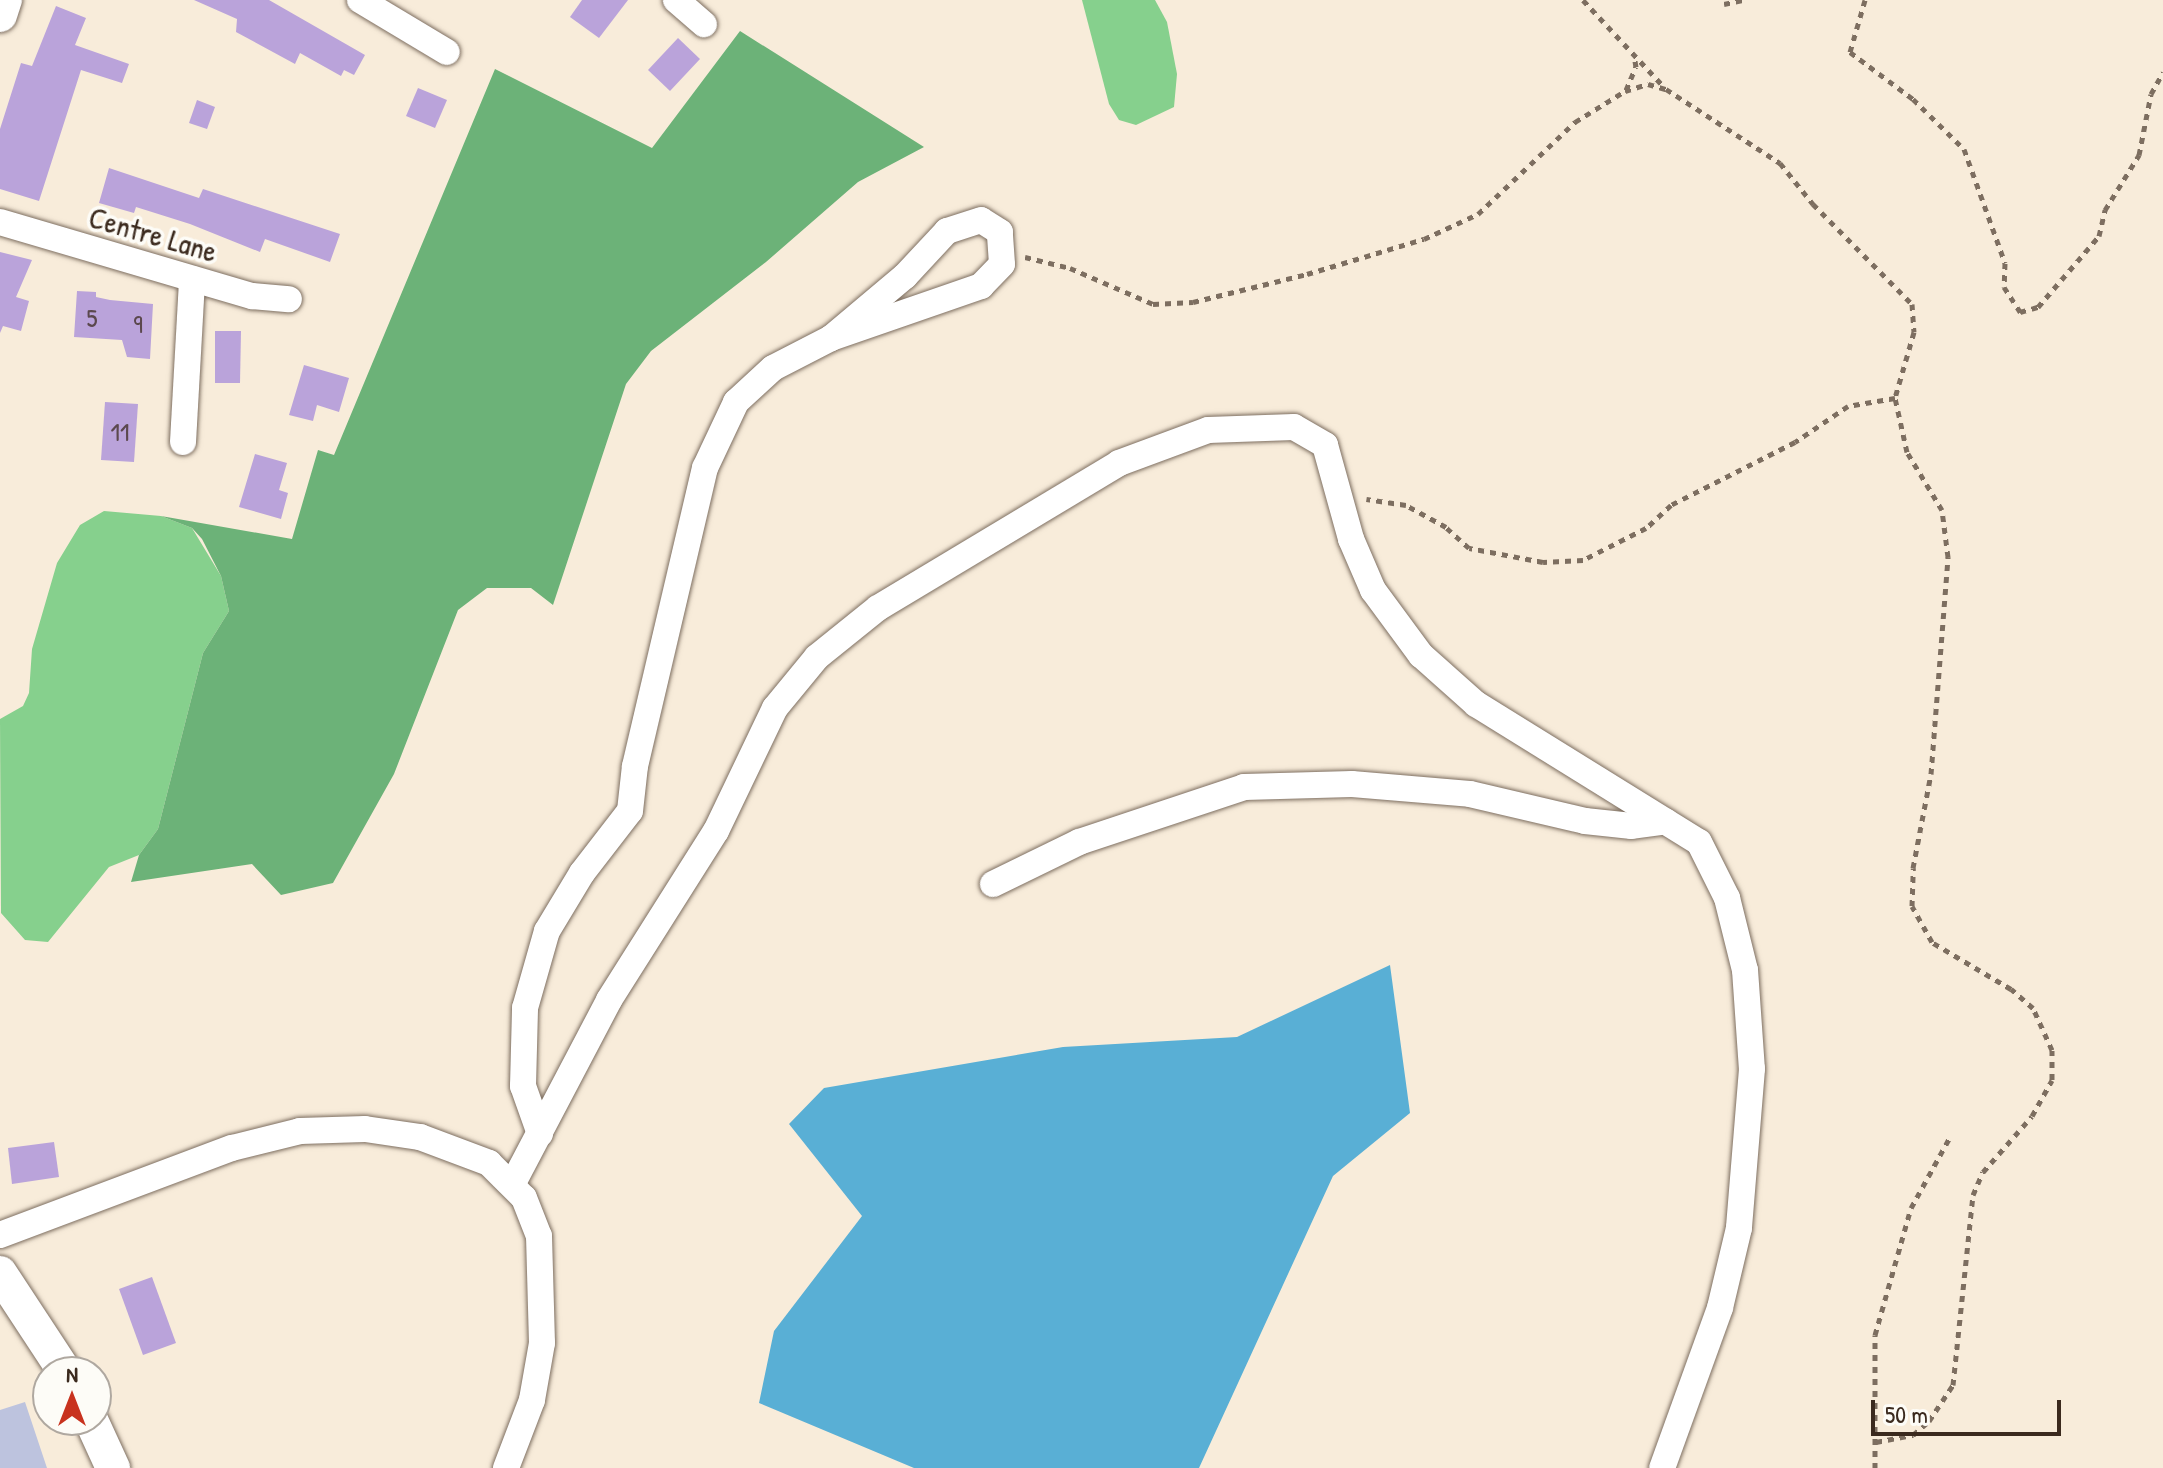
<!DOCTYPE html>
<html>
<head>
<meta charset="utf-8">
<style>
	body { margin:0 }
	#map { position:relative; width:2163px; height:1468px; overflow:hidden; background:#f8ecda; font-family:"Patrick Hand",sans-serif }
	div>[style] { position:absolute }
	.industrial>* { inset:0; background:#bdc3de }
	.green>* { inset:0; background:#86d08d }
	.forest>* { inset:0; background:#6cb278 }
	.water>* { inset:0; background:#59afd5 }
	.building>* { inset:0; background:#baa3da }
	.path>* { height:5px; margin-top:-2.5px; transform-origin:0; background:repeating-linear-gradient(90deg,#7d6e60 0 6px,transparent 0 12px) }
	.roads { filter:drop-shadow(0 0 2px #7d6e60) drop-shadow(0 0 2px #7d6e60) }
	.minor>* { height:26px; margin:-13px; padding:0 13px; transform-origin:13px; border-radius:13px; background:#fff }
	.major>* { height:34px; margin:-17px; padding:0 17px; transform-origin:17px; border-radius:17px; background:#fff }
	span { translate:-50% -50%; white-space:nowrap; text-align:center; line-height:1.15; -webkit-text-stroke:7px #fdfcf7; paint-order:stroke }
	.number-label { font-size:26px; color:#5b484d }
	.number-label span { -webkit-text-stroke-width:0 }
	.street-label { font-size:30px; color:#3b2a1e }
	.north { position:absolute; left:32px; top:1356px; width:80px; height:80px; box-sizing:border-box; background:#fdfcf7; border:2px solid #afa8a0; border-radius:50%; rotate:0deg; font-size:22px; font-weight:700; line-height:32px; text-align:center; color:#3b2a1e }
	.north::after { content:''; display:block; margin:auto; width:28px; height:36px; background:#c8321e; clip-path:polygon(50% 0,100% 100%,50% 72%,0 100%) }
	.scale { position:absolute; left:1871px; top:1400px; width:190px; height:36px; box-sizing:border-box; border:4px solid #3b2a1e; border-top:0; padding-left:10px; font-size:24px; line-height:28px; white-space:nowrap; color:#3b2a1e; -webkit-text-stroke:6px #fdfcf7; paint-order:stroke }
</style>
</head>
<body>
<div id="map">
	<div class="industrial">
		<div style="clip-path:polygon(25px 1402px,47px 1468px,0 1468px,0 1410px)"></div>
	</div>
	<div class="green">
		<div style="clip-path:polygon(1082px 0,1155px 0,1167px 22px,1177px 74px,1174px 107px,1136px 125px,1119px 120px,1109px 104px)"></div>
		<div style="clip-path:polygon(104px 511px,161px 516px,192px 528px,221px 576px,229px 611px,203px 653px,158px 829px,139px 855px,109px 867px,48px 942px,25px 940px,1px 913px,0 719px,23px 706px,29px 693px,32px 649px,57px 563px,80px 525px)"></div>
	</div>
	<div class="forest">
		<div style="clip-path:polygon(740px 31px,924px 147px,858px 182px,766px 262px,651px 351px,626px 384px,553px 605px,531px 588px,487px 588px,458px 610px,394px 774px,333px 883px,281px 895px,252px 864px,131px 882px,139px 855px,158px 829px,203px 653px,229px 611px,221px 576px,202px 539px,192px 528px,161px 516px,292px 539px,318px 450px,334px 455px,495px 69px,652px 148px)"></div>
	</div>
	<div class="water">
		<div style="clip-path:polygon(1390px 965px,1410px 1113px,1333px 1176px,1199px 1468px,914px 1468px,759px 1403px,774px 1331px,862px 1216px,789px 1124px,824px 1088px,1063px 1047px,1237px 1037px)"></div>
	</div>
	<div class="building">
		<div style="clip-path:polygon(194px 0,269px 0,365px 55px,354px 75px,344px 70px,341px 76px,300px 53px,295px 64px,236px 32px,237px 19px)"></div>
		<div style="clip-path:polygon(582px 0,628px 0,599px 38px,570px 17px)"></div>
		<div style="clip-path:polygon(56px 6px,86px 18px,75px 45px,129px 64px,122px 83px,81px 70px,39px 201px,0 189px,0 129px,21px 63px,32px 66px)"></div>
		<div style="clip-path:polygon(678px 38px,700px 59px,670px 91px,648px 70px)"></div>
		<div style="clip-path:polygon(418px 88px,447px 100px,435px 128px,406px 116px)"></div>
		<div style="clip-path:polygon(197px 100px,215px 107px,207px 129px,189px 123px)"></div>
		<div style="clip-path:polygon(109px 168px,199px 198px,203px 189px,340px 234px,330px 262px,265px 239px,260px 252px,190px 224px,136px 207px,134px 213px,99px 203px)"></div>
		<div style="clip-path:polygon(0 252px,32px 260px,16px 297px,29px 301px,21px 331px,3px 326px,0 333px)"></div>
		<div style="clip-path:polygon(77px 291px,96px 292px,96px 297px,110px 300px,153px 304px,150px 359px,127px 357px,122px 340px,74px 337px)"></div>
		<div style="clip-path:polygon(215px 331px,241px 331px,240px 383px,215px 383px)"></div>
		<div style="clip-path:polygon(304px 365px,349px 378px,339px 412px,317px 405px,313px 421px,289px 415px)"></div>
		<div style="clip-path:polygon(105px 402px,138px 404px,134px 462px,101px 460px)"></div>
		<div style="clip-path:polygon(255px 454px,287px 463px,279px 490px,288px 493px,281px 519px,239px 507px)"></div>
		<div style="clip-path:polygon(54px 1142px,59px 1177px,12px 1184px,8px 1148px)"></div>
		<div style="clip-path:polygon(152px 1277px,176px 1343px,143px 1355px,119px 1289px)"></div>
	</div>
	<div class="path">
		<div style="left:1583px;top:0;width:120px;rotate:47deg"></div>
		<div style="left:1865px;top:0;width:54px;rotate:106.1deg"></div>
		<div style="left:1850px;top:52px;width:79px;rotate:36.7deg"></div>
		<div style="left:1913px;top:99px;width:71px;rotate:44.4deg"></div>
		<div style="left:1964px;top:149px;width:121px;rotate:70.2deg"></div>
		<div style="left:2005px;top:263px;width:24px;rotate:92deg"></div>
		<div style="left:2004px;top:287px;width:30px;rotate:57deg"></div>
		<div style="left:2020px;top:312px;width:19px;rotate:-16deg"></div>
		<div style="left:2038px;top:307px;width:94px;rotate:-49.3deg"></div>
		<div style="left:2099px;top:236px;width:27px;rotate:-77deg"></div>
		<div style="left:2105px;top:210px;width:65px;rotate:-58.3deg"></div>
		<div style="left:2139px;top:155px;width:62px;rotate:-78.9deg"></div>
		<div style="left:2151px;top:94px;width:25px;rotate:-61deg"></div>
		<div style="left:1724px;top:4px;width:19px;rotate:-12deg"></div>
		<div style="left:1626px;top:90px;width:25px;rotate:-67deg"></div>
		<div style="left:1636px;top:67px;width:12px;rotate:-99deg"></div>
		<div style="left:1025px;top:257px;width:46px;rotate:13.7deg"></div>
		<div style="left:1070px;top:268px;width:90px;rotate:23.4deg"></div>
		<div style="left:1153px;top:304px;width:40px;rotate:-2.9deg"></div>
		<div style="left:1193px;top:302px;width:117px;rotate:-13.8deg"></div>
		<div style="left:1307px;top:274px;width:122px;rotate:-16.7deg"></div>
		<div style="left:1424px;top:239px;width:60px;rotate:-24.8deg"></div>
		<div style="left:1478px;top:214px;width:134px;rotate:-43.5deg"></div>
		<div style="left:1575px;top:122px;width:59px;rotate:-31.8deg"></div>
		<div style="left:1625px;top:91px;width:24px;rotate:-17deg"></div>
		<div style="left:1648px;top:84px;width:19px;rotate:16deg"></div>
		<div style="left:1666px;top:89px;width:136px;rotate:33deg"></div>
		<div style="left:1780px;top:163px;width:53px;rotate:51.2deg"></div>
		<div style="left:1813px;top:204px;width:141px;rotate:45.3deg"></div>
		<div style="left:1912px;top:304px;width:28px;rotate:86deg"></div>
		<div style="left:1914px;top:332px;width:69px;rotate:106.1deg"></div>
		<div style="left:1895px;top:398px;width:48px;rotate:170.3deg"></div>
		<div style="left:1848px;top:406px;width:64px;rotate:145.8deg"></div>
		<div style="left:1795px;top:442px;width:139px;rotate:153.1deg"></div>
		<div style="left:1671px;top:505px;width:34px;rotate:137deg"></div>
		<div style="left:1646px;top:528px;width:71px;rotate:153.1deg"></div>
		<div style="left:1583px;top:560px;width:40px;rotate:177.1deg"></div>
		<div style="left:1543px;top:562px;width:75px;rotate:-169.3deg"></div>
		<div style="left:1469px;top:548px;width:31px;rotate:-138deg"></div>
		<div style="left:1446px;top:527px;width:46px;rotate:-151.2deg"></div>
		<div style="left:1406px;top:505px;width:40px;rotate:-171.5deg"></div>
		<div style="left:1876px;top:1442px;width:38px;rotate:-11deg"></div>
		<div style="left:1913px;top:1435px;width:21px;rotate:-41deg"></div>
		<div style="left:1929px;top:1421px;width:43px;rotate:-56.3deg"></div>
		<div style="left:1953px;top:1385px;width:191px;rotate:-84deg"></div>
		<div style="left:1973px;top:1195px;width:25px;rotate:-67deg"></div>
		<div style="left:1983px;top:1172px;width:74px;rotate:-48.8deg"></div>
		<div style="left:2032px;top:1116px;width:41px;rotate:-60.9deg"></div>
		<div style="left:2052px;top:1080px;width:30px;rotate:-90deg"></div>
		<div style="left:2052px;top:1050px;width:46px;rotate:-114.3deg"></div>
		<div style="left:2033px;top:1008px;width:29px;rotate:-139deg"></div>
		<div style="left:2011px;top:989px;width:92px;rotate:-149.3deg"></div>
		<div style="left:1932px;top:942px;width:41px;rotate:-119.1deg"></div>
		<div style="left:1912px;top:906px;width:38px;rotate:-88deg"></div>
		<div style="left:1913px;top:868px;width:96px;rotate:-79.2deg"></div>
		<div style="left:1931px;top:774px;width:218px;rotate:-85.5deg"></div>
		<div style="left:1948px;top:557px;width:47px;rotate:-97.3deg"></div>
		<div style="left:1942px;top:510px;width:68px;rotate:-121.1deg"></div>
		<div style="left:1907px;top:452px;width:55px;rotate:-102.5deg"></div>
		<div style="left:1875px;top:1468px;width:133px;rotate:-90deg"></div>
		<div style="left:1875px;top:1335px;width:132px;rotate:-74.2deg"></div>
		<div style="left:1911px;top:1208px;width:79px;rotate:-61.2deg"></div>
	</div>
	<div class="roads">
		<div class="minor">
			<div style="left:360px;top:0;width:101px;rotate:30.9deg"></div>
			<div style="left:676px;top:0;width:37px;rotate:41deg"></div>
			<div style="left:0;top:222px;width:263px;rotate:16.4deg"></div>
			<div style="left:252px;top:296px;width:37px;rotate:5deg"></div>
			<div style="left:183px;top:442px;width:163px;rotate:-86.8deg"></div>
			<div style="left:993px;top:884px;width:96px;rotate:-26deg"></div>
			<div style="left:1079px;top:842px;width:174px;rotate:-18.4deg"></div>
			<div style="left:1244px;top:787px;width:108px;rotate:-1.6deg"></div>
			<div style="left:1352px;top:784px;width:118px;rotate:4.8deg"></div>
			<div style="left:1470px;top:794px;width:118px;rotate:13.2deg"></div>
			<div style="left:1585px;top:821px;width:47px;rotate:6.1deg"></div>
			<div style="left:1632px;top:826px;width:34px;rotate:-8deg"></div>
			<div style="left:540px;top:1134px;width:51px;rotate:-109.5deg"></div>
			<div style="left:523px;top:1086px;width:78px;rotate:-88.5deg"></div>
			<div style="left:525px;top:1008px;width:80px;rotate:-74.1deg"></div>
			<div style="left:547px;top:931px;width:68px;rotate:-58.9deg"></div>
			<div style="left:582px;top:873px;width:78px;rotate:-52.3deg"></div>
			<div style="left:630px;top:811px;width:45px;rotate:-83.7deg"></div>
			<div style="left:635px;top:766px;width:306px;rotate:-76.8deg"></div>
			<div style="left:705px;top:468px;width:73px;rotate:-64.8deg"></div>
			<div style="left:736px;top:402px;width:50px;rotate:-42.6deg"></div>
			<div style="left:773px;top:368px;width:65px;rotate:-27.3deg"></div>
			<div style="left:831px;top:338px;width:159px;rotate:-19.1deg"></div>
			<div style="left:981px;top:286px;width:30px;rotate:-46deg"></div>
			<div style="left:1002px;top:264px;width:32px;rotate:-94deg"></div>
			<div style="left:1000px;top:232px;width:22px;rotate:-148deg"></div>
			<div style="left:981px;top:220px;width:36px;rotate:162deg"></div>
			<div style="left:947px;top:231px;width:62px;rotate:133deg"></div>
			<div style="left:905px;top:276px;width:97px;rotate:140deg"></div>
			<div style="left:512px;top:1185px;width:209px;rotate:-62.3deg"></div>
			<div style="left:609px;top:1000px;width:200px;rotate:-57.7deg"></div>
			<div style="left:716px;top:831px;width:136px;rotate:-64.4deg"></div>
			<div style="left:775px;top:708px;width:66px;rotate:-50.5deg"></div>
			<div style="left:817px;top:657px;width:78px;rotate:-38.8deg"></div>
			<div style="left:878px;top:608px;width:281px;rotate:-31deg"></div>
			<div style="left:1119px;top:463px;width:95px;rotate:-20.3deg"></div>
			<div style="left:1208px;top:430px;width:86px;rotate:-2deg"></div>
			<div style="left:1294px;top:427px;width:36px;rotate:30deg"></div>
			<div style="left:1325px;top:445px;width:98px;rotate:74.5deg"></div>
			<div style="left:1351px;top:539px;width:56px;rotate:66.7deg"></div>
			<div style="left:1373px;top:590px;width:81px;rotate:53.6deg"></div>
			<div style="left:1421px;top:655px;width:74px;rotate:41.7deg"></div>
			<div style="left:1476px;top:704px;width:262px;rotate:31.8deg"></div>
			<div style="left:1699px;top:842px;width:63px;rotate:63.4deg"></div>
			<div style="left:1727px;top:898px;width:74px;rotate:76deg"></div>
			<div style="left:1745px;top:970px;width:99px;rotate:86deg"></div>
			<div style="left:1752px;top:1069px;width:160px;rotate:94.7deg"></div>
			<div style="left:1739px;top:1228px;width:82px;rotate:103.4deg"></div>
			<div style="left:1720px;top:1308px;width:170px;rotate:109.9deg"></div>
			<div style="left:0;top:1235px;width:248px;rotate:-20.6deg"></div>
			<div style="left:232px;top:1148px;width:70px;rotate:-14deg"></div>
			<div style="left:300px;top:1131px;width:65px;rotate:-1.8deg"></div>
			<div style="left:365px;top:1129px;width:56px;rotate:8.3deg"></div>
			<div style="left:420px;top:1137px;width:74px;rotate:20.6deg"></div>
			<div style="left:489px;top:1163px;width:49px;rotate:45deg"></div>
			<div style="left:524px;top:1198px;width:41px;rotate:68.5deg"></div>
			<div style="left:539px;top:1236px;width:107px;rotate:88.4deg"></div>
			<div style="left:542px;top:1343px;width:58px;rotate:100deg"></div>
			<div style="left:532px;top:1400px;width:73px;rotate:110.9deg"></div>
		</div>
		<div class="major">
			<div style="left:0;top:15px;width:16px;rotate:-72deg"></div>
			<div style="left:0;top:1273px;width:118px;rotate:56.7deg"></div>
			<div style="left:91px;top:1420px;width:53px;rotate:65.4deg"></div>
		</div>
	</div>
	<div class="number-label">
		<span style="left:92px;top:318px">5</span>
		<span style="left:138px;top:324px">9</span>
		<span style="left:120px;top:432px">11</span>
	</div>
	<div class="street-label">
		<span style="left:153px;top:234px;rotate:16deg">Centre Lane</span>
	</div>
	<div class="north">N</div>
	<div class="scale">50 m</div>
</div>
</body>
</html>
